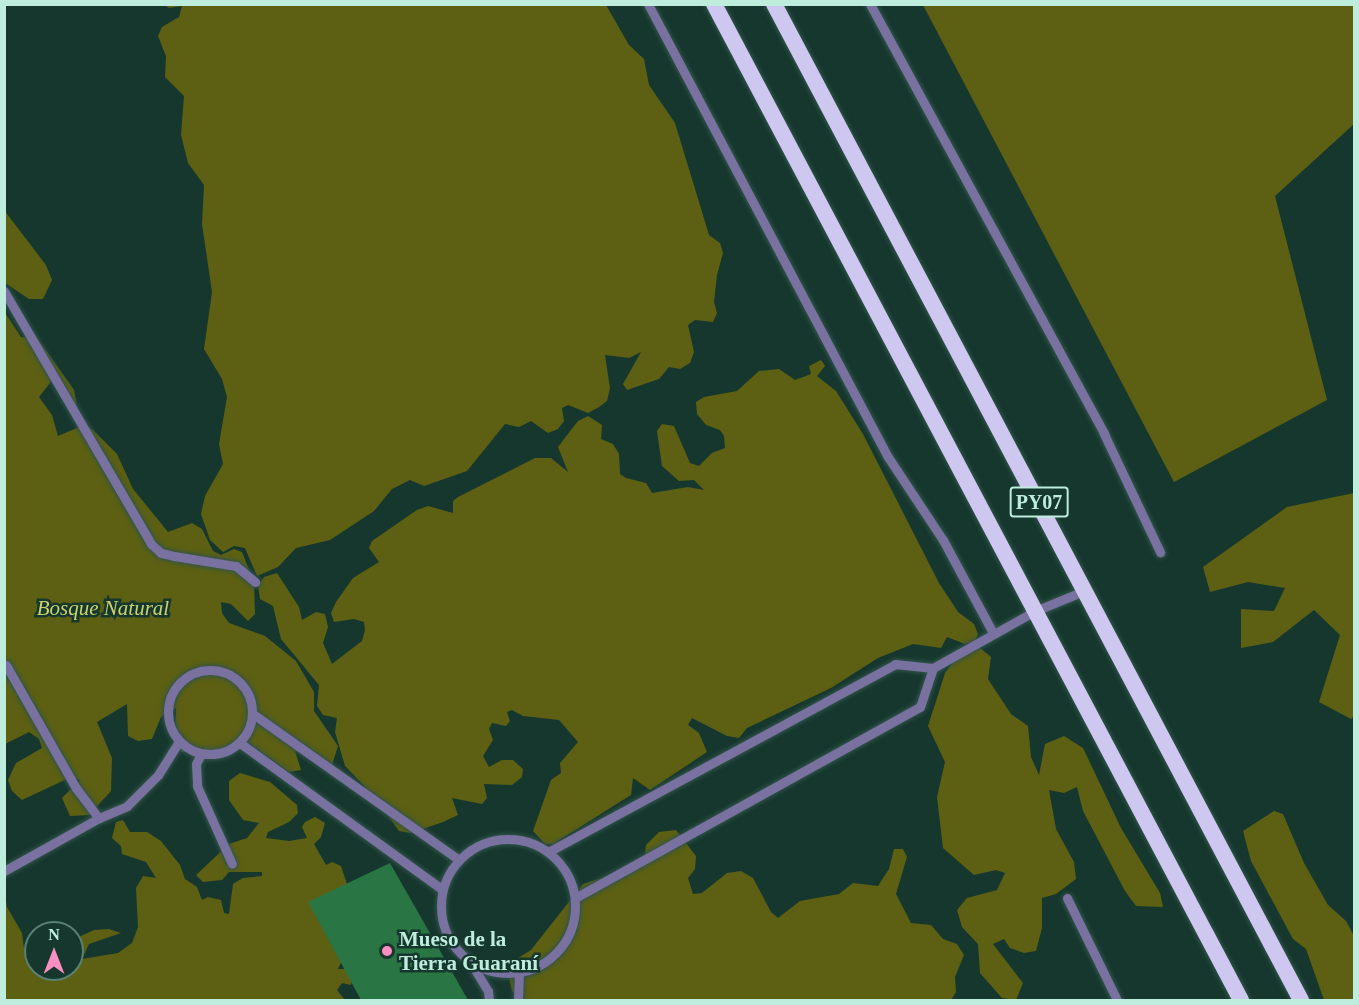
<!DOCTYPE html>
<html>
<head>
<meta charset="utf-8">
<style>
	body { margin:0 }
	#map { position:relative; width:1359px; height:1005px; overflow:hidden; background:#16372e; font-family:"Times New Roman",serif }
	div>[style] { position:absolute }
	.forest>* { inset:0; background:#5d6012 }
	.building>* { inset:0; background:#297544 }
	.roads { filter:drop-shadow(0 0 2px #31544a) drop-shadow(0 0 2px #31544a) }
	.service>* { height:9px; margin:-4.5px; padding:0 4.5px; transform-origin:4.5px; border-radius:4.5px; background:#79719f }
	.service>.ring { margin:-4.5px; padding:0; box-sizing:content-box; background:none; border:9px solid #79719f; border-radius:50% }
	.trunk>* { height:16px; margin:-8px; padding:0 8px; transform-origin:8px; border-radius:8px; background:#cec8f0 }
	.dots>* { width:16px; height:16px; translate:-50% -50%; box-sizing:border-box; border:3px solid #16372e; border-radius:50% }
	span { translate:-50% -50%; white-space:nowrap; text-align:center; line-height:1.15; -webkit-text-stroke:5px #16372e; paint-order:stroke }
	.shield-label span { padding:2px 4px; background:#16372e; border:2px solid; border-radius:4px; -webkit-text-stroke-width:0 }
	.shield-label { font-size:20px; color:#beeddd; font-weight:700 }
	.park-label { font-size:21px; color:#ccd36d; font-style:italic }
	.poi-label { font-size:21px; color:#beeddd; font-weight:700 }
	.left { translate:0 -50%; text-align:left }
	.frame { position:absolute; inset:0; border:6px solid #beeddd; pointer-events:none }
	.north { position:absolute; left:24px; top:921px; width:60px; height:60px; box-sizing:border-box; background:#16372e; border:2px solid #598074; border-radius:50%; rotate:0deg; font-size:16px; font-weight:700; line-height:24px; text-align:center; color:#beeddd }
	.north::after { content:''; display:block; margin:auto; width:21px; height:27px; background:#fc8fc1; clip-path:polygon(50% 0,100% 100%,50% 72%,0 100%) }
</style>
</head>
<body>
<div id="map">
	<div class="forest">
		<div style="clip-path:polygon(165px 5px,606px 5px,629px 45px,644px 59px,649px 85px,675px 123px,709px 235px,720px 243px,723px 253px,717px 275px,714px 302px,717px 313px,713px 322px,695px 320px,688px 325px,694px 352px,690px 363px,680px 369px,669px 367px,659px 379px,627px 390px,623px 384px,641px 352px,629px 358px,605px 355px,610px 388px,607px 401px,599px 407px,588px 413px,568px 405px,562px 408px,564px 421px,558px 429px,548px 433px,531px 421px,519px 427px,505px 424px,467px 471px,424px 486px,410px 480px,392px 489px,374px 511px,330px 540px,296px 548px,278px 567px,257px 576px,245px 548px,234px 546px,223px 552px,210px 540px,201px 514px,205px 496px,223px 464px,219px 444px,227px 397px,222px 379px,204px 349px,212px 292px,202px 224px,204px 185px,188px 163px,181px 135px,184px 96px,165px 77px,166px 56px,158px 36px,162px 27px,179px 17px,182px 6px,169px 8px)"></div>
		<div style="clip-path:polygon(923px 5px,1354px 5px,1354px 124px,1275px 196px,1327px 400px,1174px 482px)"></div>
		<div style="clip-path:polygon(4px 210px,46px 265px,52px 280px,43px 299px,29px 299px,5px 283px)"></div>
		<div style="clip-path:polygon(4px 311px,21px 337px,38px 339px,74px 390px,79px 417px,54px 378px,39px 397px,52px 415px,58px 436px,84px 425px,92px 429px,117px 454px,133px 489px,168px 532px,192px 523px,202px 529px,213px 551px,221px 555px,234px 549px,242px 552px,254px 582px,255px 614px,248px 621px,231px 604px,221px 602px,222px 613px,229px 623px,265px 636px,296px 661px,314px 692px,314px 711px,338px 746px,332px 765px,295px 751px,301px 770px,289px 772px,243px 739px,228px 751px,182px 752px,175px 739px,176px 708px,161px 717px,152px 739px,138px 741px,128px 736px,127px 704px,97px 722px,112px 758px,111px 791px,89px 815px,70px 816px,62px 798px,80px 780px,69px 778px,22px 800px,12px 791px,8px 780px,16px 763px,42px 748px,39px 739px,29px 732px,5px 744px)"></div>
		<div style="clip-path:polygon(821px 360px,825px 366px,817px 376px,836px 391px,863px 434px,939px 583px,958px 612px,974px 624px,978px 634px,975px 641px,965px 644px,947px 637px,941px 648px,913px 644px,878px 658px,831px 688px,747px 728px,739px 738px,727px 736px,692px 718px,688px 725px,699px 733px,707px 752px,650px 790px,633px 778px,631px 795px,553px 844px,545px 844px,533px 831px,551px 780px,561px 773px,560px 763px,578px 742px,559px 720px,523px 716px,512px 710px,507px 712px,510px 721px,506px 726px,492px 723px,489px 729px,493px 740px,483px 756px,489px 767px,502px 760px,513px 760px,523px 769px,522px 777px,512px 785px,484px 784px,487px 798px,482px 804px,452px 798px,458px 815px,443px 822px,411px 833px,399px 831px,374px 796px,345px 766px,335px 732px,337px 718px,323px 715px,317px 706px,319px 685px,281px 639px,273px 606px,260px 599px,258px 586px,264px 577px,277px 573px,299px 607px,302px 620px,316px 612px,325px 614px,328px 627px,323px 643px,332px 664px,362px 641px,365px 630px,364px 622px,354px 619px,334px 622px,331px 613px,336px 602px,353px 578px,379px 562px,369px 548px,372px 541px,417px 510px,428px 506px,453px 513px,453px 501px,458px 497px,535px 458px,551px 458px,568px 472px,558px 447px,578px 421px,588px 416px,602px 425px,601px 439px,613px 444px,619px 454px,620px 474px,626px 478px,646px 483px,652px 493px,688px 487px,704px 490px,694px 480px,679px 481px,662px 466px,657px 431px,662px 424px,674px 426px,690px 463px,699px 466px,712px 453px,725px 448px,724px 436px,720px 430px,706px 425px,697px 414px,696px 402px,704px 397px,737px 391px,759px 371px,779px 369px,795px 380px,811px 374px,809px 366px)"></div>
		<div style="clip-path:polygon(1354px 493px,1354px 716px,1351px 719px,1319px 702px,1340px 635px,1314px 610px,1273px 642px,1241px 648px,1241px 609px,1274px 611px,1285px 588px,1248px 582px,1210px 592px,1203px 567px,1287px 507px)"></div>
		<div style="clip-path:polygon(964px 647px,979px 647px,991px 657px,988px 679px,1011px 714px,1028px 726px,1031px 757px,1039px 775px,1045px 744px,1064px 736px,1083px 748px,1121px 828px,1160px 893px,1163px 907px,1136px 906px,1125px 891px,1083px 811px,1077px 787px,1064px 793px,1049px 790px,1056px 829px,1074px 862px,1076px 879px,1056px 894px,1042px 898px,1042px 928px,1036px 951px,1024px 953px,1010px 948px,1004px 939px,993px 944px,1023px 983px,1016px 1000px,1002px 998px,980px 973px,978px 944px,962px 927px,957px 910px,967px 898px,997px 890px,1005px 873px,996px 870px,974px 875px,943px 848px,937px 797px,945px 762px,928px 726px,945px 673px)"></div>
		<div style="clip-path:polygon(240px 773px,270px 782px,297px 805px,298px 813px,289px 822px,268px 832px,266px 838px,289px 841px,307px 838px,302px 827px,305px 822px,315px 817px,325px 823px,321px 837px,314px 844px,326px 865px,332px 862px,341px 866px,348px 887px,343px 958px,338px 969px,347px 969px,353px 978px,351px 985px,342px 983px,337px 990px,345px 1000px,5px 1000px,4px 891px,7px 907px,22px 933px,24px 949px,36px 951px,36px 969px,72px 969px,72px 940px,94px 930px,109px 929px,121px 933px,89px 944px,82px 959px,118px 953px,132px 943px,138px 927px,136px 888px,143px 876px,156px 878px,146px 862px,122px 854px,121px 846px,112px 838px,116px 822px,123px 820px,130px 832px,147px 832px,161px 841px,180px 865px,185px 879px,197px 887px,202px 900px,208px 897px,221px 900px,224px 913px,229px 914px,233px 884px,243px 878px,262px 876px,262px 872px,229px 872px,222px 880px,203px 882px,196px 875px,229px 844px,247px 838px,259px 823px,243px 820px,229px 800px,229px 781px)"></div>
		<div style="clip-path:polygon(1274px 811px,1283px 814px,1304px 863px,1328px 905px,1346px 921px,1354px 936px,1354px 1000px,1324px 1000px,1306px 949px,1293px 939px,1251px 861px,1243px 831px)"></div>
		<div style="clip-path:polygon(676px 830px,696px 856px,695px 869px,688px 878px,693px 894px,702px 893px,727px 873px,741px 871px,753px 878px,771px 912px,778px 918px,800px 901px,839px 894px,853px 883px,878px 886px,889px 869px,894px 849px,903px 849px,907px 857px,896px 894px,911px 923px,931px 925px,943px 939px,957px 944px,964px 955px,955px 977px,956px 992px,951px 1000px,522px 1000px,512px 991px,509px 977px,513px 961px,531px 950px,583px 884px,637px 867px,645px 856px,646px 845px,659px 832px)"></div>
	</div>
	<div class="building">
		<div style="clip-path:polygon(390px 863px,468px 1000px,361px 1000px,308px 902px)"></div>
	</div>
	<div class="roads">
		<div class="service">
			<div style="left:648px;top:4px;width:513px;rotate:62.09deg"></div>
			<div style="left:888px;top:457px;width:100px;rotate:56.5deg"></div>
			<div style="left:943px;top:540px;width:106px;rotate:61.7deg"></div>
			<div style="left:870px;top:4px;width:490px;rotate:61.4deg"></div>
			<div style="left:1104px;top:434px;width:131px;rotate:64.6deg"></div>
			<div style="left:4px;top:291px;width:293px;rotate:59.8deg"></div>
			<div style="left:151px;top:544px;width:13px;rotate:42deg"></div>
			<div style="left:161px;top:553px;width:13px;rotate:13deg"></div>
			<div style="left:174px;top:556px;width:63px;rotate:9.2deg"></div>
			<div style="left:236px;top:566px;width:25px;rotate:40deg"></div>
			<div style="left:6px;top:665px;width:142px;rotate:60.4deg"></div>
			<div style="left:76px;top:788px;width:38px;rotate:53deg"></div>
			<div style="left:99px;top:818px;width:30px;rotate:-23deg"></div>
			<div style="left:127px;top:806px;width:44px;rotate:-45deg"></div>
			<div style="left:158px;top:775px;width:40px;rotate:-58deg"></div>
			<div class="ring" style="left:168px;top:670px;width:75px;height:75px"></div>
			<div style="left:253px;top:714px;width:252px;rotate:35.3deg"></div>
			<div style="left:240px;top:743px;width:249px;rotate:35.9deg"></div>
			<div style="left:201px;top:754px;width:11px;rotate:117deg"></div>
			<div style="left:196px;top:764px;width:22px;rotate:87deg"></div>
			<div style="left:197px;top:786px;width:85px;rotate:65.8deg"></div>
			<div class="ring" style="left:441px;top:839px;width:125px;height:125px"></div>
			<div style="left:548px;top:852px;width:395px;rotate:-28.4deg"></div>
			<div style="left:895px;top:664px;width:38px;rotate:6deg"></div>
			<div style="left:933px;top:668px;width:117px;rotate:-29.2deg"></div>
			<div style="left:1035px;top:611px;width:55px;rotate:-22.4deg"></div>
			<div style="left:4px;top:871px;width:109px;rotate:-29.2deg"></div>
			<div style="left:575px;top:898px;width:394px;rotate:-29deg"></div>
			<div style="left:920px;top:707px;width:41px;rotate:-71.6deg"></div>
			<div style="left:1067px;top:898px;width:114px;rotate:63.9deg"></div>
			<div style="left:471px;top:963px;width:33px;rotate:59deg"></div>
			<div style="left:488px;top:991px;width:9px;rotate:84deg"></div>
			<div style="left:518px;top:1000px;width:27px;rotate:-88deg"></div>
		</div>
		<div class="trunk">
			<div style="left:714px;top:4px;width:1127px;rotate:62.12deg"></div>
			<div style="left:774px;top:4px;width:1127px;rotate:62.12deg"></div>
		</div>
	</div>
	<div class="dots">
		<div style="left:387px;top:951px;background:#fc8fc1"></div>
	</div>
	<div class="shield-label">
		<span style="left:1039px;top:502px">PY07</span>
	</div>
	<div class="park-label">
		<span style="left:103px;top:608px">Bosque Natural</span>
	</div>
	<div class="poi-label">
		<span class="left" style="left:399px;top:951px">Mueso de la<br>Tierra Guaraní</span>
	</div>
	<div class="frame"></div>
	<div class="north">N</div>
</div>
</body>
</html>
